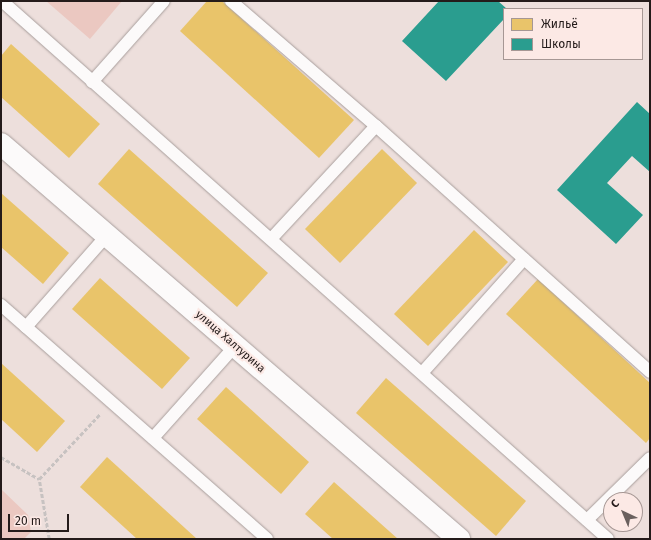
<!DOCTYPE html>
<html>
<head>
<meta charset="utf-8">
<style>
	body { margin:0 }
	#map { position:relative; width:651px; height:540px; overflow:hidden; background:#eddfdc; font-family:"Fira Sans",sans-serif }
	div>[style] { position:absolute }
	.green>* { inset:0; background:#ebc8c1 }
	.homes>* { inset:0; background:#e9c46a }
	.schools>* { inset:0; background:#2a9d8f }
	.path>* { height:2.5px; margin-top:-1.25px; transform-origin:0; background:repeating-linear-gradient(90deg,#c7c2c1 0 4px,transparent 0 6px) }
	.roads { filter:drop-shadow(0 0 1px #a89e9c) drop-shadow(0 0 1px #a89e9c) }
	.lane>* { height:12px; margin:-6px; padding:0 6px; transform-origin:6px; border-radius:6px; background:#fcfafa }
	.street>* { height:22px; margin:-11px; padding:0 11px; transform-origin:11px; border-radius:11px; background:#fcfafa }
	span { translate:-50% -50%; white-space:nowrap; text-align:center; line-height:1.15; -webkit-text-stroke:4px #fce9e5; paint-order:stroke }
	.street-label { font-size:11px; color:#241b1a }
	.frame { position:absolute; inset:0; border:2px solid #241b1a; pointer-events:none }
	.legend { position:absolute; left:503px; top:8px; width:140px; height:52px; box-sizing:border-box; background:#fce9e5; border:1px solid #a69794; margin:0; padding:5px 7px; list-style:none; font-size:12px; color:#241b1a }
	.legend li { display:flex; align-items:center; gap:8px; height:20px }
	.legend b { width:20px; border:1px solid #a69794 }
	.north { position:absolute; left:603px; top:492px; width:40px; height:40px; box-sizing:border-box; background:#fce9e5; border:1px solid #a69794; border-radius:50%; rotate:316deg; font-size:11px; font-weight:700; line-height:16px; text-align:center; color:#241b1a }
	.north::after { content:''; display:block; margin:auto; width:14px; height:18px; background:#6a605e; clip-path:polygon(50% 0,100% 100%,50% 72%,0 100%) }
	.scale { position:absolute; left:8px; top:514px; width:61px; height:18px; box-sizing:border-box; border:2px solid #241b1a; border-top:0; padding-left:5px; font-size:12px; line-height:14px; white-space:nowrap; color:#241b1a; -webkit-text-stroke:3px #fce9e5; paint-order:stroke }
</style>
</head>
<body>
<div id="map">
	<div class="green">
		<div style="clip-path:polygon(46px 1px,122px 1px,90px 39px)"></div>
		<div style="clip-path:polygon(1px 489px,28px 515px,31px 532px,24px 539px,1px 539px)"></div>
	</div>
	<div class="homes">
		<div style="clip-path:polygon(207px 1px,222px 1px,354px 120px,319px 158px,180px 31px)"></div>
		<div style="clip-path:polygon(11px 44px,100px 124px,69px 158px,1px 97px,1px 56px)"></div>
		<div style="clip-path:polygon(129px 149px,268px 273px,237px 307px,98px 184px)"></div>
		<div style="clip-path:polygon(382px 149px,417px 183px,340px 263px,305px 229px)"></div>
		<div style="clip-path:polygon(1px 193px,69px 253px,43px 284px,1px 247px)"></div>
		<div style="clip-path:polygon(474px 230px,508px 262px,428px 346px,394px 314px)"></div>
		<div style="clip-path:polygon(100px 278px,190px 358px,162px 389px,72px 309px)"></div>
		<div style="clip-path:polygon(538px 279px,650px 383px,650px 438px,646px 443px,506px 314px)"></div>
		<div style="clip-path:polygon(1px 363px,65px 421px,37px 452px,1px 419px)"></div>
		<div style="clip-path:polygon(386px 378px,526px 501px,496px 536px,356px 413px)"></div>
		<div style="clip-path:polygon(226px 387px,309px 462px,281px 494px,197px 419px)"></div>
		<div style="clip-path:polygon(107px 457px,197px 539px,137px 539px,80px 487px)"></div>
		<div style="clip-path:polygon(334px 482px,398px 539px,333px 539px,305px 514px)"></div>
	</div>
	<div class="schools">
		<div style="clip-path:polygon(439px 1px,498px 1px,507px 9px,504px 9px,504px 19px,446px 81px,402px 41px)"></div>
		<div style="clip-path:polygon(637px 102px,650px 114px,650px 172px,632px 156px,607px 183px,643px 215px,616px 244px,557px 190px)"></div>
	</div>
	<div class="path">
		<div style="left:1px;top:457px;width:44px;rotate:30.1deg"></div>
		<div style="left:49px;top:539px;width:61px;rotate:-99.5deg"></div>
		<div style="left:39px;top:479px;width:89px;rotate:-46.8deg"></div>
	</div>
	<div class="roads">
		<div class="lane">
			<div style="left:2px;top:1px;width:810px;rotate:41.6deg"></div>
			<div style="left:231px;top:1px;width:191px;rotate:40.8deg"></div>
			<div style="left:376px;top:126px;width:368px;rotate:41.9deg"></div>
			<div style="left:92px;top:82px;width:108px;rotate:-48.4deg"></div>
			<div style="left:271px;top:239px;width:154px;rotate:-47.1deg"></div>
			<div style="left:1px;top:305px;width:354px;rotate:41.3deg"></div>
			<div style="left:26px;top:327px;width:123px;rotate:-48.6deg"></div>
			<div style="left:422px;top:373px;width:153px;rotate:-48.2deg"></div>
			<div style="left:153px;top:438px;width:123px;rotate:-48.3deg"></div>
			<div style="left:587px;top:520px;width:88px;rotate:-44.5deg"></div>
		</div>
		<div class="street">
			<div style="left:1px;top:144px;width:605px;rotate:40.78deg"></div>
		</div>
	</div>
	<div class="street-label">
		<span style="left:230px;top:342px;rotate:41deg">улица Халтурина</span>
	</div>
	<div class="frame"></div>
	<ul class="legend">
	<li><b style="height:11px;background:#e9c46a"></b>Жильё</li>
	<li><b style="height:11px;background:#2a9d8f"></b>Школы</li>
	</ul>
	<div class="north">С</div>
	<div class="scale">20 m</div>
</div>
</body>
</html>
